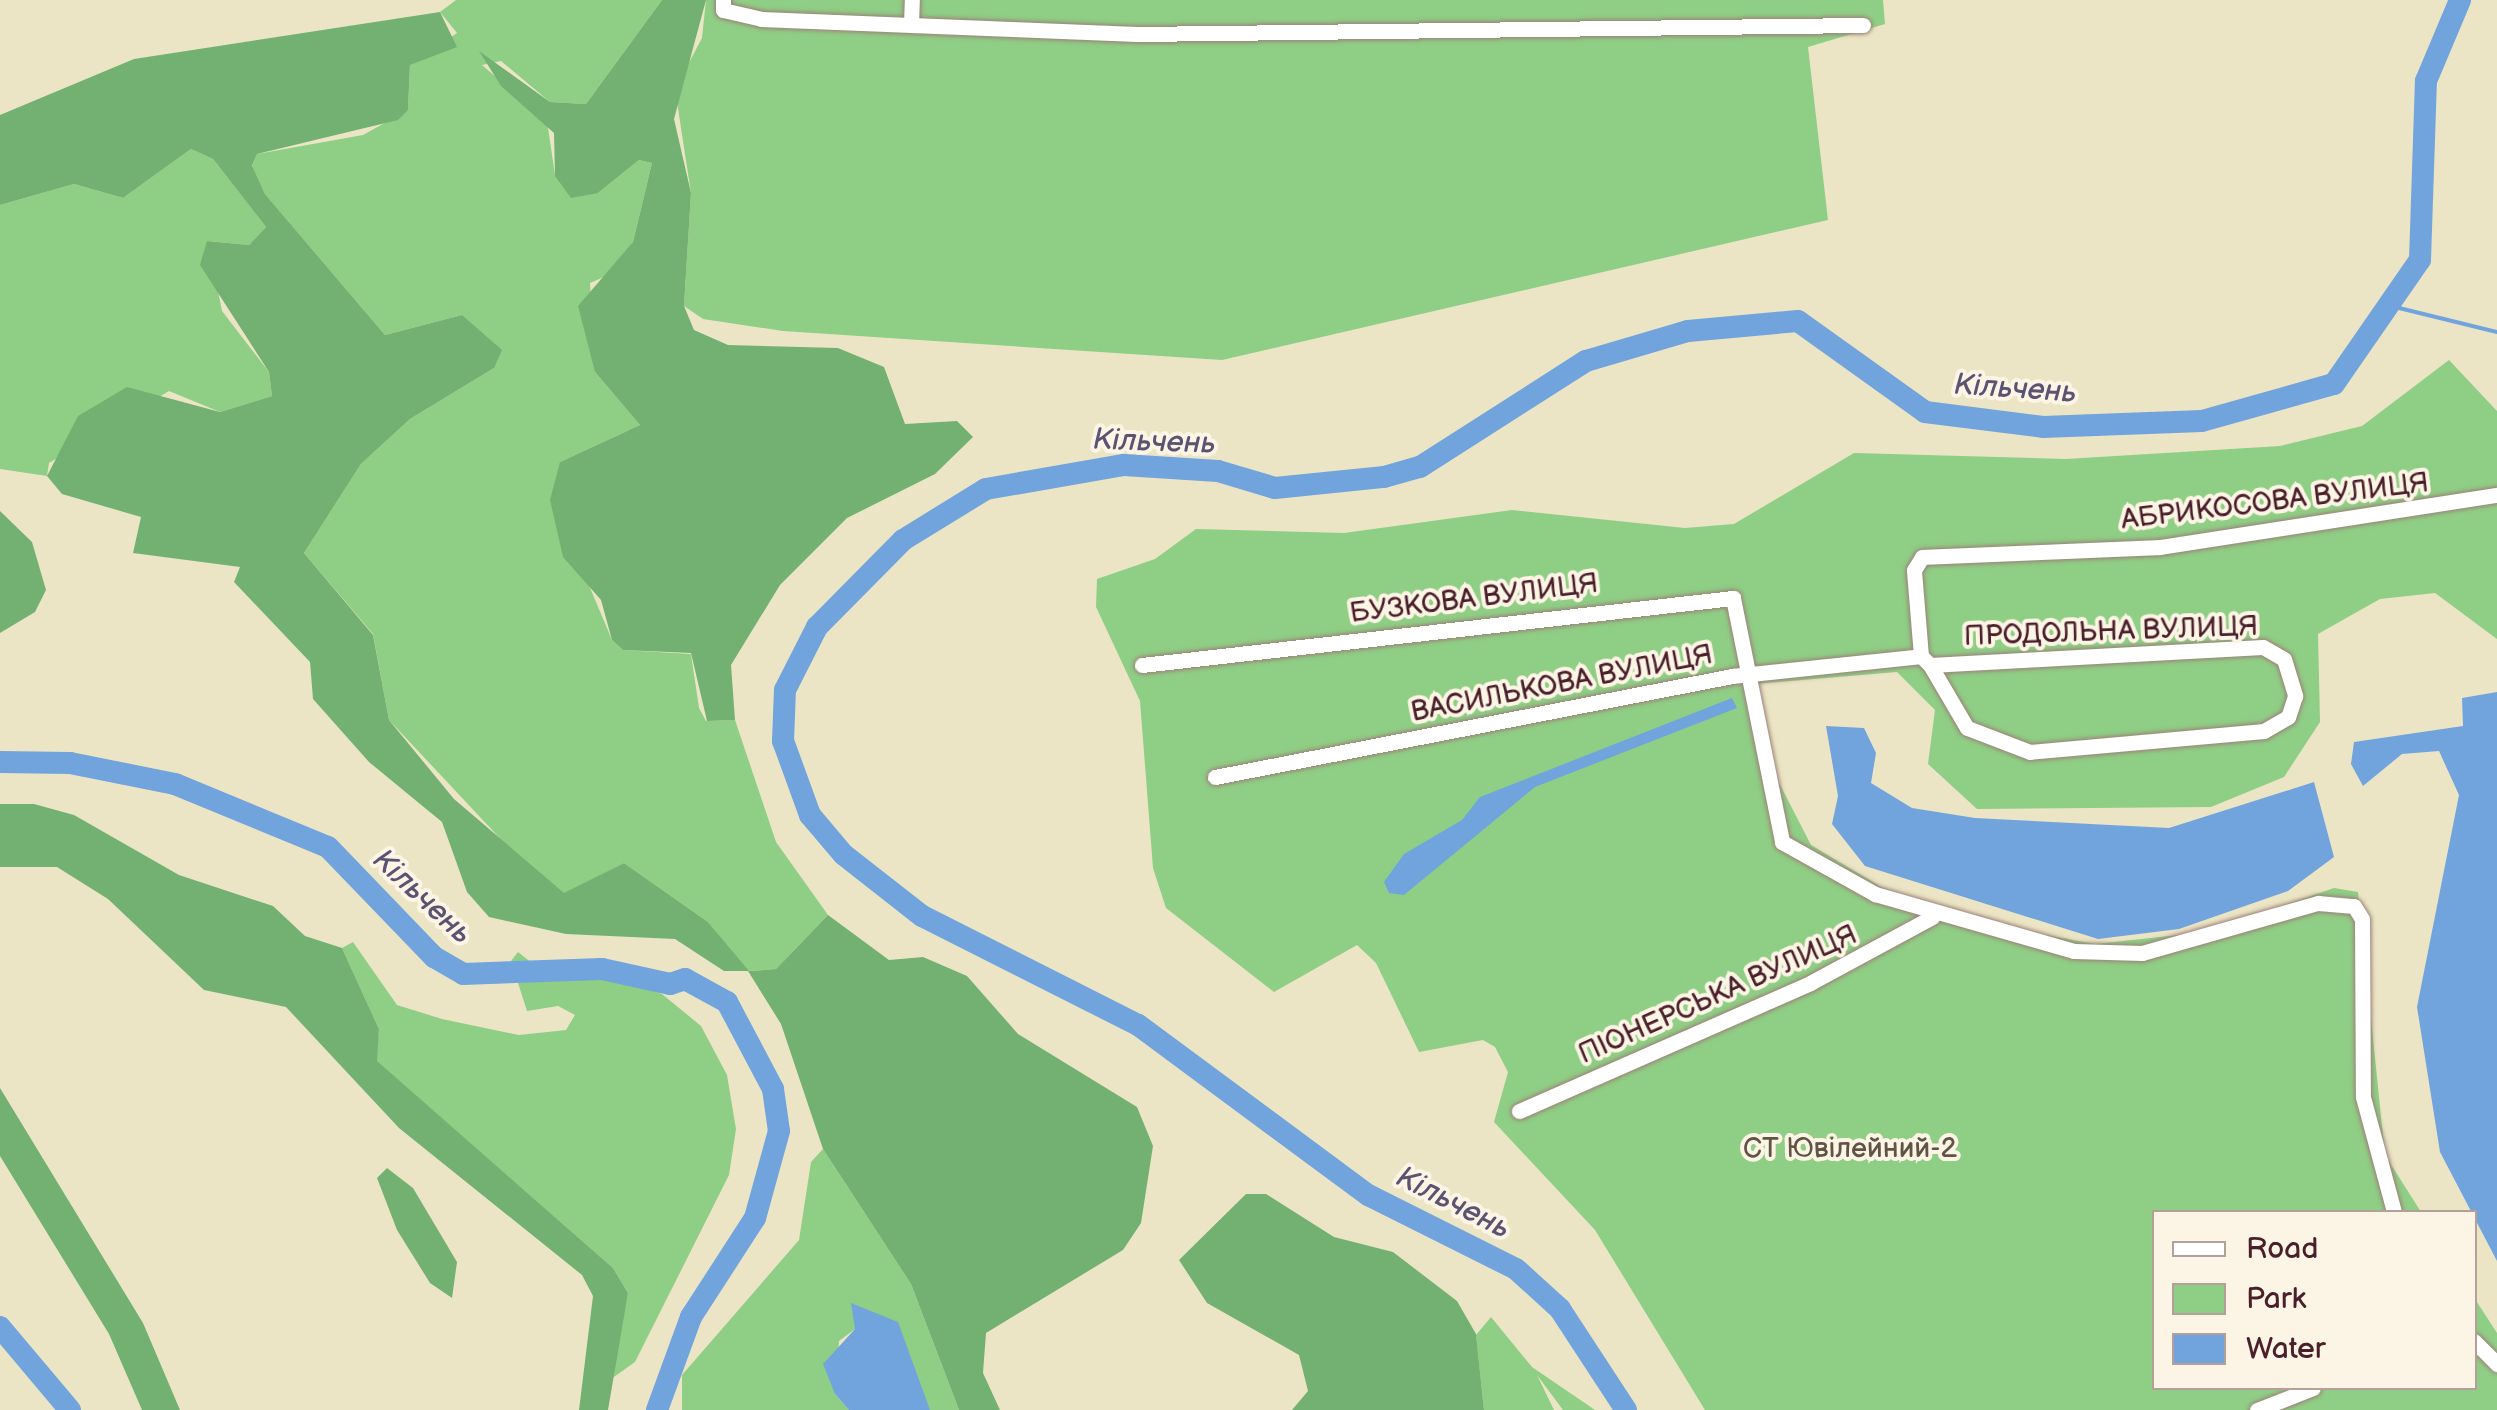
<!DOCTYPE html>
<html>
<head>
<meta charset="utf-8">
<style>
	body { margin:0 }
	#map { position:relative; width:2497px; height:1410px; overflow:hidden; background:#ece5c5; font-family:"Balsamiq Sans",sans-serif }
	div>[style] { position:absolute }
	.green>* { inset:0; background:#8fce85 }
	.forest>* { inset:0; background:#73b172 }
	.water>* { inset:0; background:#71a4dd }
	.stream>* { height:4px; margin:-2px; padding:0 2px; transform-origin:2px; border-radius:2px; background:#71a4dd }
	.river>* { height:22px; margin:-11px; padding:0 11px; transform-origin:11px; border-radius:11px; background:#71a4dd }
	.roads { filter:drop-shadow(0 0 2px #9b8278) drop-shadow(0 0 2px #9b8278) }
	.street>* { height:15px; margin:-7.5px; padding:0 7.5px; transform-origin:7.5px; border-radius:7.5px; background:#fff }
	span { translate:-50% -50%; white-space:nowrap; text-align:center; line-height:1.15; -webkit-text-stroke:8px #fcf5e5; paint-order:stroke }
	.street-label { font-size:28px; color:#4a1f2b }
	.park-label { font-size:28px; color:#5f5446 }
	.water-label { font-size:30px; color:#5a5472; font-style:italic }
	.legend { position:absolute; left:2152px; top:1210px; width:325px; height:180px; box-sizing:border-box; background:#fcf5e5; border:2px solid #b59f9b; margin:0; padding:12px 18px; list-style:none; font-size:30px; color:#4a1f2b }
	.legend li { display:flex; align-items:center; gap:20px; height:50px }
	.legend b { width:50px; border:2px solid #b59f9b }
</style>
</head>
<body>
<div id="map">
	<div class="green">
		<div style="clip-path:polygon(456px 0,662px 0,586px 104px,550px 102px,501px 61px,482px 65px,547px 121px,555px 175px,598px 193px,639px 160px,652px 163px,633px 242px,613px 273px,590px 283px,595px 372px,640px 425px,560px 462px,583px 571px,612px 640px,623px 650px,691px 654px,699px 708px,706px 721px,735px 720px,776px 842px,828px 915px,776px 969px,748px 971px,708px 922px,624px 863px,564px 894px,525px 865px,389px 720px,373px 634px,304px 553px,361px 464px,410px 419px,494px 368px,462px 315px,385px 335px,265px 194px,252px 167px,257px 154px,363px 135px,408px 110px,410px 65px,457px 33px,440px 12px)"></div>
		<div style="clip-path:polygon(706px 0,1883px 0,1885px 24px,1808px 47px,1828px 220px,1222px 360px,783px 331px,703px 319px,684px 306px,691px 193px,675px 89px,702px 38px)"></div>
		<div style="clip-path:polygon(191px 149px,213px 159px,266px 227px,249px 245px,208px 241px,222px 311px,269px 372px,272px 396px,220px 412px,169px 391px,49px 463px,47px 476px,0 469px,0 205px,74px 184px,123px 198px)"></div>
		<div style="clip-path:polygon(2449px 360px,2497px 411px,2497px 639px,2435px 593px,2380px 599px,2318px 634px,2320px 722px,2284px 777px,2211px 807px,1977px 809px,1928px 764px,1935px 710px,1897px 672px,1754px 684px,1774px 773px,1811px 845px,1883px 888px,1991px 925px,2095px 944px,2206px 932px,2334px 888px,2358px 892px,2385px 1155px,2421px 1212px,2154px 1212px,2154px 1388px,2474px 1388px,2475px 1299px,2497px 1333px,2497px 1410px,1705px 1410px,1595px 1230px,1494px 1122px,1508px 1072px,1495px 1047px,1483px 1040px,1419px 1052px,1376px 963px,1357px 945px,1274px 992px,1166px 908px,1153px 868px,1140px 701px,1096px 607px,1097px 579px,1155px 559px,1196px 529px,1344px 533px,1512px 510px,1685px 528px,1734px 524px,1854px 453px,2066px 459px,2280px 446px,2362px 426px)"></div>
		<div style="clip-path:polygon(353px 942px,397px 1005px,442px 1019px,519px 1035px,566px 1030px,575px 1015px,558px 1006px,527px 1011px,511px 961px,518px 952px,553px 980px,618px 978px,662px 994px,701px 1026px,727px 1075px,736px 1129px,729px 1175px,635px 1362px,611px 1379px,628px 1293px,613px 1268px,376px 1061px,379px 1029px,342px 948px)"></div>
		<div style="clip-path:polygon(823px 1149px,911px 1284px,959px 1410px,930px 1410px,855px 1329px,839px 1341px,835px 1394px,849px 1410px,682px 1410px,682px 1375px,799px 1240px,811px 1162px)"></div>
		<div style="clip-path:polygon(1491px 1317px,1532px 1367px,1595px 1410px,1563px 1410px,1537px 1375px,1554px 1410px,1484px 1410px,1476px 1335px)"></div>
	</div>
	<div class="forest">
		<div style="clip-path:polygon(662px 0,706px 0,674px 119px,691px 193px,684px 306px,694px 330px,728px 345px,838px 348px,884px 367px,905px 424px,957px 421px,973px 437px,935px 474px,847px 518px,780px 585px,731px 665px,735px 720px,707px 721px,691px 653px,623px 650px,612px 640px,601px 600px,563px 557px,550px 500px,560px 462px,640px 425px,595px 372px,578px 306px,633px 242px,652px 163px,639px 160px,598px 193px,571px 198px,555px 176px,554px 133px,501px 86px,479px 51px,550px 102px,586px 104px)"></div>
		<div style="clip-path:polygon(440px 12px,457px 47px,410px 65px,408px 110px,398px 120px,257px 154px,252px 166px,265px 194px,385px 335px,462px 315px,502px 350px,494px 368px,410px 419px,361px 464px,304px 553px,373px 635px,389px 720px,454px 799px,564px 893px,624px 863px,708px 922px,749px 971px,776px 969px,828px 915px,889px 960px,923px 957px,967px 976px,1018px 1034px,1137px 1107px,1153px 1146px,1141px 1223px,1123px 1250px,986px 1333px,983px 1373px,1000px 1410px,959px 1410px,911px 1284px,823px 1149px,781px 1024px,748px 971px,724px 971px,675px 939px,566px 934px,489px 917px,467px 892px,442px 822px,369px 762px,313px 699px,310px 662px,234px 582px,240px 567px,133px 553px,141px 517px,62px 494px,47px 476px,78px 416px,127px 387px,220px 412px,272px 396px,269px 372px,200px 265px,207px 241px,249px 245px,266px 227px,213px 159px,191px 149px,123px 198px,74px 184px,0 205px,0 115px,134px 59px)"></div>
		<div style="clip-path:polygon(0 511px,32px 542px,46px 590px,35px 612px,0 633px)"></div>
		<div style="clip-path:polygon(34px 804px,74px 815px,179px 875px,273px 906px,305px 936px,342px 948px,379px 1029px,377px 1061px,613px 1268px,628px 1293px,608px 1410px,579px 1410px,593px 1296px,582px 1275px,399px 1128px,286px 1007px,204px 990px,108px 899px,57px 867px,0 867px,0 804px)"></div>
		<div style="clip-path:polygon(0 1088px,143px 1323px,180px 1410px,142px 1410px,109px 1334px,0 1156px)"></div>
		<div style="clip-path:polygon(387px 1168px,413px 1188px,457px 1262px,452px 1298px,430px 1283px,397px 1230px,377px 1178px)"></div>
		<div style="clip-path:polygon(1246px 1194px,1266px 1194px,1334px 1237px,1393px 1252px,1457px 1301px,1476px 1334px,1484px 1410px,1292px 1410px,1308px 1391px,1299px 1355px,1207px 1303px,1179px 1260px)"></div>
	</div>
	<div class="water">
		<div style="clip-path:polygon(2497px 692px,2497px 1261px,2440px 1152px,2417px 1007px,2459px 795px,2439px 751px,2402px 754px,2363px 786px,2351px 764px,2354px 742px,2463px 726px,2462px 698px)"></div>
		<div style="clip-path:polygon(1732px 698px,1737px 708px,1535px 787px,1404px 895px,1389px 893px,1384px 882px,1404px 854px,1462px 820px,1480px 797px)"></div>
		<div style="clip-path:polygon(1826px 726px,1864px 728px,1876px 753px,1871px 783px,1912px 808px,1975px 818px,2169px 828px,2314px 782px,2334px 857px,2288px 891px,2179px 929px,2098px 939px,1865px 866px,1832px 824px,1838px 796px)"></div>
		<div style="clip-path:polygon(851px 1303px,898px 1322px,930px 1410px,849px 1410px,835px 1394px,823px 1364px,855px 1329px)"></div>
	</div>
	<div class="stream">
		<div style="left:2395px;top:307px;width:105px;rotate:13.8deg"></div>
	</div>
	<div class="river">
		<div style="left:0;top:762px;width:70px;rotate:0.8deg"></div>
		<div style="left:70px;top:763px;width:107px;rotate:11.3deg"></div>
		<div style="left:175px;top:784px;width:165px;rotate:22.4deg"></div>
		<div style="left:328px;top:847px;width:153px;rotate:46.1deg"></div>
		<div style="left:434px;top:957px;width:34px;rotate:30deg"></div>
		<div style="left:463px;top:974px;width:139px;rotate:-2.1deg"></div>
		<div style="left:602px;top:969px;width:70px;rotate:12.4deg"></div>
		<div style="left:670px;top:984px;width:16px;rotate:-18deg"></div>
		<div style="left:685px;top:979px;width:48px;rotate:28.7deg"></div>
		<div style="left:727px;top:1002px;width:98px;rotate:62.1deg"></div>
		<div style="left:773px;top:1089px;width:42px;rotate:81.9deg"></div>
		<div style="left:779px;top:1131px;width:90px;rotate:105.4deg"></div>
		<div style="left:755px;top:1218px;width:118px;rotate:122.9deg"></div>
		<div style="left:691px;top:1317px;width:99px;rotate:110.1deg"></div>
		<div style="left:0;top:1327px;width:109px;rotate:49.9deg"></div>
		<div style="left:1626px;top:1410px;width:121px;rotate:-123.2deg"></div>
		<div style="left:1560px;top:1309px;width:59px;rotate:-137.7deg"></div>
		<div style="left:1516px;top:1269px;width:165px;rotate:-153.4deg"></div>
		<div style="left:1368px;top:1195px;width:286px;rotate:-143.5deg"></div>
		<div style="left:1138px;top:1025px;width:242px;rotate:-153.2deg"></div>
		<div style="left:922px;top:916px;width:100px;rotate:-141.9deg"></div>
		<div style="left:843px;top:854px;width:51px;rotate:-130.2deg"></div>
		<div style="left:810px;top:815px;width:79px;rotate:-110deg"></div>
		<div style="left:783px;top:741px;width:51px;rotate:-87.8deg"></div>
		<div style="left:785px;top:690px;width:71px;rotate:-63.1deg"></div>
		<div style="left:817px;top:627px;width:122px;rotate:-45.3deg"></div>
		<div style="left:903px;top:540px;width:97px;rotate:-31.6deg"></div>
		<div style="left:986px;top:489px;width:140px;rotate:-9.9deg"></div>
		<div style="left:1124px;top:465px;width:94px;rotate:3.7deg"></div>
		<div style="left:1218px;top:471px;width:59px;rotate:16.6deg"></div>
		<div style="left:1275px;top:488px;width:110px;rotate:-5.8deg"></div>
		<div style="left:1384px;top:477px;width:37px;rotate:-16deg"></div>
		<div style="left:1420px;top:467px;width:197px;rotate:-32.6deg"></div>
		<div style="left:1586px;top:361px;width:106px;rotate:-16.4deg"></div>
		<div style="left:1688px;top:331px;width:110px;rotate:-5.2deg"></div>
		<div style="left:1798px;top:321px;width:156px;rotate:35.6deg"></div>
		<div style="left:1925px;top:412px;width:119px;rotate:7.2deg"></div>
		<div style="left:2043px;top:427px;width:159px;rotate:-2.2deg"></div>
		<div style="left:2202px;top:421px;width:137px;rotate:-15.7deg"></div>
		<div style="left:2334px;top:384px;width:151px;rotate:-55.3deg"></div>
		<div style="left:2420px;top:260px;width:179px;rotate:-88.1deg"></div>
		<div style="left:2426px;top:81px;width:88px;rotate:-67.2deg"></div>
	</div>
	<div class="roads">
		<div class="street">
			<div style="left:723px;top:0;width:10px;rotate:90deg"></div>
			<div style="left:723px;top:10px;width:39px;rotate:13deg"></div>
			<div style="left:761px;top:19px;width:376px;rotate:2.3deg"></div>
			<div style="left:1137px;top:34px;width:726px;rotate:-0.71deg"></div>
			<div style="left:911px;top:24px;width:24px;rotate:-88deg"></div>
			<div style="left:1921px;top:656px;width:13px;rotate:45deg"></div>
			<div style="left:1930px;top:665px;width:333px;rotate:-3.1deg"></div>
			<div style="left:2263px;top:647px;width:24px;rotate:30deg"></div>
			<div style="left:2284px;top:659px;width:39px;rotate:73deg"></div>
			<div style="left:2295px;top:696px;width:22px;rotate:108deg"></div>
			<div style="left:2288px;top:717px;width:28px;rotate:150deg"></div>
			<div style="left:2264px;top:731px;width:235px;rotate:174.9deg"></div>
			<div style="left:2030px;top:752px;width:67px;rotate:-159.1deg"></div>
			<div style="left:1967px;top:728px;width:73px;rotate:-120.4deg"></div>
			<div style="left:1921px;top:656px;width:86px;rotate:-94.7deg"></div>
			<div style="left:1914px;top:570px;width:15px;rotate:-58deg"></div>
			<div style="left:1922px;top:557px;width:238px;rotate:-2.4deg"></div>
			<div style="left:2160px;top:547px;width:341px;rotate:-8.8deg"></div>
			<div style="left:1142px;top:665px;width:595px;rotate:-6.47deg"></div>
			<div style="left:1733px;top:598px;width:249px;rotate:78.6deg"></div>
			<div style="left:1782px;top:842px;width:107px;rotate:29.2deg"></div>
			<div style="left:1875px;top:894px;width:207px;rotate:16deg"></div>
			<div style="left:2074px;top:951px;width:68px;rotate:1.7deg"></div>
			<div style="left:2142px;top:953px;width:183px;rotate:-15.9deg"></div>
			<div style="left:2318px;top:903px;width:36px;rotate:5deg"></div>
			<div style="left:2354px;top:906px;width:15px;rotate:58deg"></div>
			<div style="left:2362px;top:919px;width:178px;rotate:89.7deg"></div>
			<div style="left:2363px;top:1097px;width:119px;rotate:74.9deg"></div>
			<div style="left:1215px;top:777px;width:527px;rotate:-11.05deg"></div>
			<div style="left:1732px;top:676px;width:190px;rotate:-6deg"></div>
			<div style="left:1519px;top:1111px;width:318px;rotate:-23.7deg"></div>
			<div style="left:1810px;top:983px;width:139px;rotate:-28.4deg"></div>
			<div style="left:2474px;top:1341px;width:33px;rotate:45deg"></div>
			<div style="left:2257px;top:1410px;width:60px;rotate:-21.4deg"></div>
		</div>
	</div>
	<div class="street-label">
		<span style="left:2275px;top:502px;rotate:-7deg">АБРИКОСОВА ВУЛИЦЯ</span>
		<span style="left:1474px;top:599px;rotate:-7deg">БУЗКОВА ВУЛИЦЯ</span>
		<span style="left:2111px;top:632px;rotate:-2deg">ПРОДОЛЬНА ВУЛИЦЯ</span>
		<span style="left:1562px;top:684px;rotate:-11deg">ВАСИЛЬКОВА ВУЛИЦЯ</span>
		<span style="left:1718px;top:995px;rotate:-24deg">ПІОНЕРСЬКА ВУЛИЦЯ</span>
	</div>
	<div class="park-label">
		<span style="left:1850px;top:1149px">СT Ювілейний-2</span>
	</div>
	<div class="water-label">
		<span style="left:2015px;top:389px;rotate:4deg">Кільчень</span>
		<span style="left:1154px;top:442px;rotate:2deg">Кільчень</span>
		<span style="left:422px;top:897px;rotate:43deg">Кільчень</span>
		<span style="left:1453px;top:1203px;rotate:27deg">Кільчень</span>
	</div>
	<ul class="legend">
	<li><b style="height:12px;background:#fff"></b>Road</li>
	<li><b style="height:28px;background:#8fce85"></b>Park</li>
	<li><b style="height:28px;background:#71a4dd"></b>Water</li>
	</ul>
</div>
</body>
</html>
